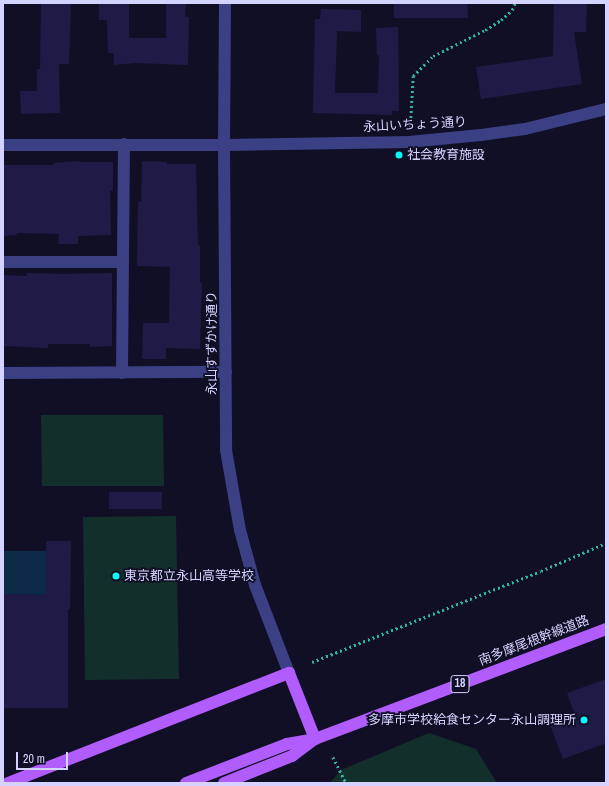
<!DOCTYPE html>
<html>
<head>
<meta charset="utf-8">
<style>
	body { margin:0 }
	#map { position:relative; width:609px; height:786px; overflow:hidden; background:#110f25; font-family:"Archivo Narrow","Noto Sans JP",sans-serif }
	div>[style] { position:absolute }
	.green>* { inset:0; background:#122f2b }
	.water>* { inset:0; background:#0e2a49 }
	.building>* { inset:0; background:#201b46 }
	.path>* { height:2.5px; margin-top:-1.25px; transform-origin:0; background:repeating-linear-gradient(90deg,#30b6a0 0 2px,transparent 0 5px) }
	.minor>* { height:12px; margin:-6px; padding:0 6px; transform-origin:6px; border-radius:6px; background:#3b3f83 }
	.major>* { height:12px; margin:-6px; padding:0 6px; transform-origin:6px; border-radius:6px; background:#b15cfd }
	.dots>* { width:11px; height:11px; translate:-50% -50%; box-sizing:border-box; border:2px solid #110f25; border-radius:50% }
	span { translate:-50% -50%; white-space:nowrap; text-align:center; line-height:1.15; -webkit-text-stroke:3.5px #110f25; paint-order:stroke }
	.shield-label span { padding:1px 3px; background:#110f25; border:1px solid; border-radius:3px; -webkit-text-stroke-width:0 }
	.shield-label { font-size:12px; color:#d4d3ff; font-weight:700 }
	.street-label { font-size:13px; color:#d4d3ff }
	.poi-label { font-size:13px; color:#d4d3ff }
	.left { translate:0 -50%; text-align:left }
	.right { translate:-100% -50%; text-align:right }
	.frame { position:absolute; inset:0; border:4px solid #d4d3ff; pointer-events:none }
	.scale { position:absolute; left:16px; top:752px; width:52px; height:18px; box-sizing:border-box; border:2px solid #d4d3ff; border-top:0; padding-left:5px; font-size:12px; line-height:14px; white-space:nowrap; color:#d4d3ff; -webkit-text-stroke:3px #110f25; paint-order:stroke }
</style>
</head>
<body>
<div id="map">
	<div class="green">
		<div style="clip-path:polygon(41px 415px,163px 415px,164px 486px,42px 486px)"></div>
		<div style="clip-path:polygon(176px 516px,179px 679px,85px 680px,83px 517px)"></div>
		<div style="clip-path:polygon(429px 733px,476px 749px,497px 783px,330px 783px,341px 770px)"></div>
	</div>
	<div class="water">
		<div style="clip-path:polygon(3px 551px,46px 551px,46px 595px,3px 594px)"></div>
	</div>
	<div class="building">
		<div style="clip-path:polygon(41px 3px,71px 3px,69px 64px,59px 64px,60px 113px,21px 114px,20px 91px,37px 91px,37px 69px,40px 69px)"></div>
		<div style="clip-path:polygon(99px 3px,129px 3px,129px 38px,166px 38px,166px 3px,186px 3px,185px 17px,189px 17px,188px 65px,136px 63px,114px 65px,114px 53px,108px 53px,107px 20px,99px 20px)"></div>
		<div style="clip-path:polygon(394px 3px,467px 3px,468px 18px,394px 18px)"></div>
		<div style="clip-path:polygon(554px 3px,587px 3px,586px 32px,574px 32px,582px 84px,481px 99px,476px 67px,553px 56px)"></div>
		<div style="clip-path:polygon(321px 9px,361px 10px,361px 32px,337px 31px,335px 93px,378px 93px,379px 55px,377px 55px,376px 28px,398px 27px,399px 111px,392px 111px,392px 115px,313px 113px,315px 19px,320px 19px)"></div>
		<div style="clip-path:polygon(79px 161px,79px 162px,113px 162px,113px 191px,110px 191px,111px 235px,78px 236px,78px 244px,58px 244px,59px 234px,17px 233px,17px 235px,3px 236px,3px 165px,54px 165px,54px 163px)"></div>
		<div style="clip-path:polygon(142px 161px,167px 162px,167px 164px,196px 164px,198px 245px,200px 245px,200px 283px,202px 283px,200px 349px,166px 348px,166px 359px,142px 359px,143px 323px,169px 323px,170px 267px,137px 266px,138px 201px,141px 202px)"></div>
		<div style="clip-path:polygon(27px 273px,66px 274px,112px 273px,112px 346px,90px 347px,90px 344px,48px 344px,48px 348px,3px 346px,3px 275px,27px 276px)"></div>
		<div style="clip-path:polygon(109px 492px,162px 492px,162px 509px,109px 509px)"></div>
		<div style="clip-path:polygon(46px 541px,71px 541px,70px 609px,68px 609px,68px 708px,3px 708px,3px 594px,46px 595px)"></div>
		<div style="clip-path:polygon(606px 679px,606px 743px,563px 759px,550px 725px,575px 715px,567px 693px)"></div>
	</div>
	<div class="path">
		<div style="left:410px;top:128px;width:52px;rotate:-86.7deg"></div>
		<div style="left:413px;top:76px;width:28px;rotate:-45deg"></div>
		<div style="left:433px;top:56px;width:58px;rotate:-26.6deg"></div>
		<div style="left:485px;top:30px;width:19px;rotate:-32deg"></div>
		<div style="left:501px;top:20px;width:15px;rotate:-42deg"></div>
		<div style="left:512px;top:10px;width:8px;rotate:-67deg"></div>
		<div style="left:312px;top:662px;width:246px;rotate:-21.7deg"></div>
		<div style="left:541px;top:571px;width:71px;rotate:-23.3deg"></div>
		<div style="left:333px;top:757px;width:29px;rotate:63deg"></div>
	</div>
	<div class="minor">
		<div style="left:225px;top:3px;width:142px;rotate:90.4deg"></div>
		<div style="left:224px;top:145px;width:305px;rotate:89.6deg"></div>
		<div style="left:226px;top:450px;width:81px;rotate:80.1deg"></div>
		<div style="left:240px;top:530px;width:57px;rotate:74.7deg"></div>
		<div style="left:255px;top:585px;width:94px;rotate:68.9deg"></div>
		<div style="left:3px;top:145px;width:221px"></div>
		<div style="left:224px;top:145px;width:185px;rotate:-0.9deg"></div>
		<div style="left:409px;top:142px;width:72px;rotate:-5.6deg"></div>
		<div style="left:481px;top:135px;width:44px;rotate:-7.8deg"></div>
		<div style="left:525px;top:129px;width:83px;rotate:-13.9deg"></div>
		<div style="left:3px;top:262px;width:120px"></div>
		<div style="left:3px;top:373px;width:223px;rotate:-0.3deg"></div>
		<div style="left:122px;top:373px;width:229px;rotate:-89.5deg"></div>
	</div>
	<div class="major">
		<div style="left:8px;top:783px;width:302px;rotate:-21.4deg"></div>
		<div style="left:289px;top:673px;width:71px;rotate:68.5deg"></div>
		<div style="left:186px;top:783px;width:108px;rotate:-21.1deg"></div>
		<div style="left:287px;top:744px;width:28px;rotate:-10deg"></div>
		<div style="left:315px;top:739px;width:311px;rotate:-20.7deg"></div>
		<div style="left:224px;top:783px;width:73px;rotate:-21.7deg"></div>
		<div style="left:292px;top:756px;width:25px;rotate:-37deg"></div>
	</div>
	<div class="dots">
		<div style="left:399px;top:155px;background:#03fbfb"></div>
		<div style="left:116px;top:576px;background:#03fbfb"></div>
		<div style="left:584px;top:720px;background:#03fbfb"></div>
	</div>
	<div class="shield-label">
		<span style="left:460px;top:684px">18</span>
	</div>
	<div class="street-label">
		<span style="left:415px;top:125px;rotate:-3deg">永山いちょう通り</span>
		<span style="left:212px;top:343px;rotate:-90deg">永山すずかけ通り</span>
		<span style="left:534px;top:641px;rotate:-21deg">南多摩尾根幹線道路</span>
	</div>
	<div class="poi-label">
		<span class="left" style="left:407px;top:155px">社会教育施設</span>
		<span class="left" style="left:124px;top:576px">東京都立永山高等学校</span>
		<span class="right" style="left:576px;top:720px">多摩市学校給食センター永山調理所</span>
	</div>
	<div class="frame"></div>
	<div class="scale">20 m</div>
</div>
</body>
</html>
